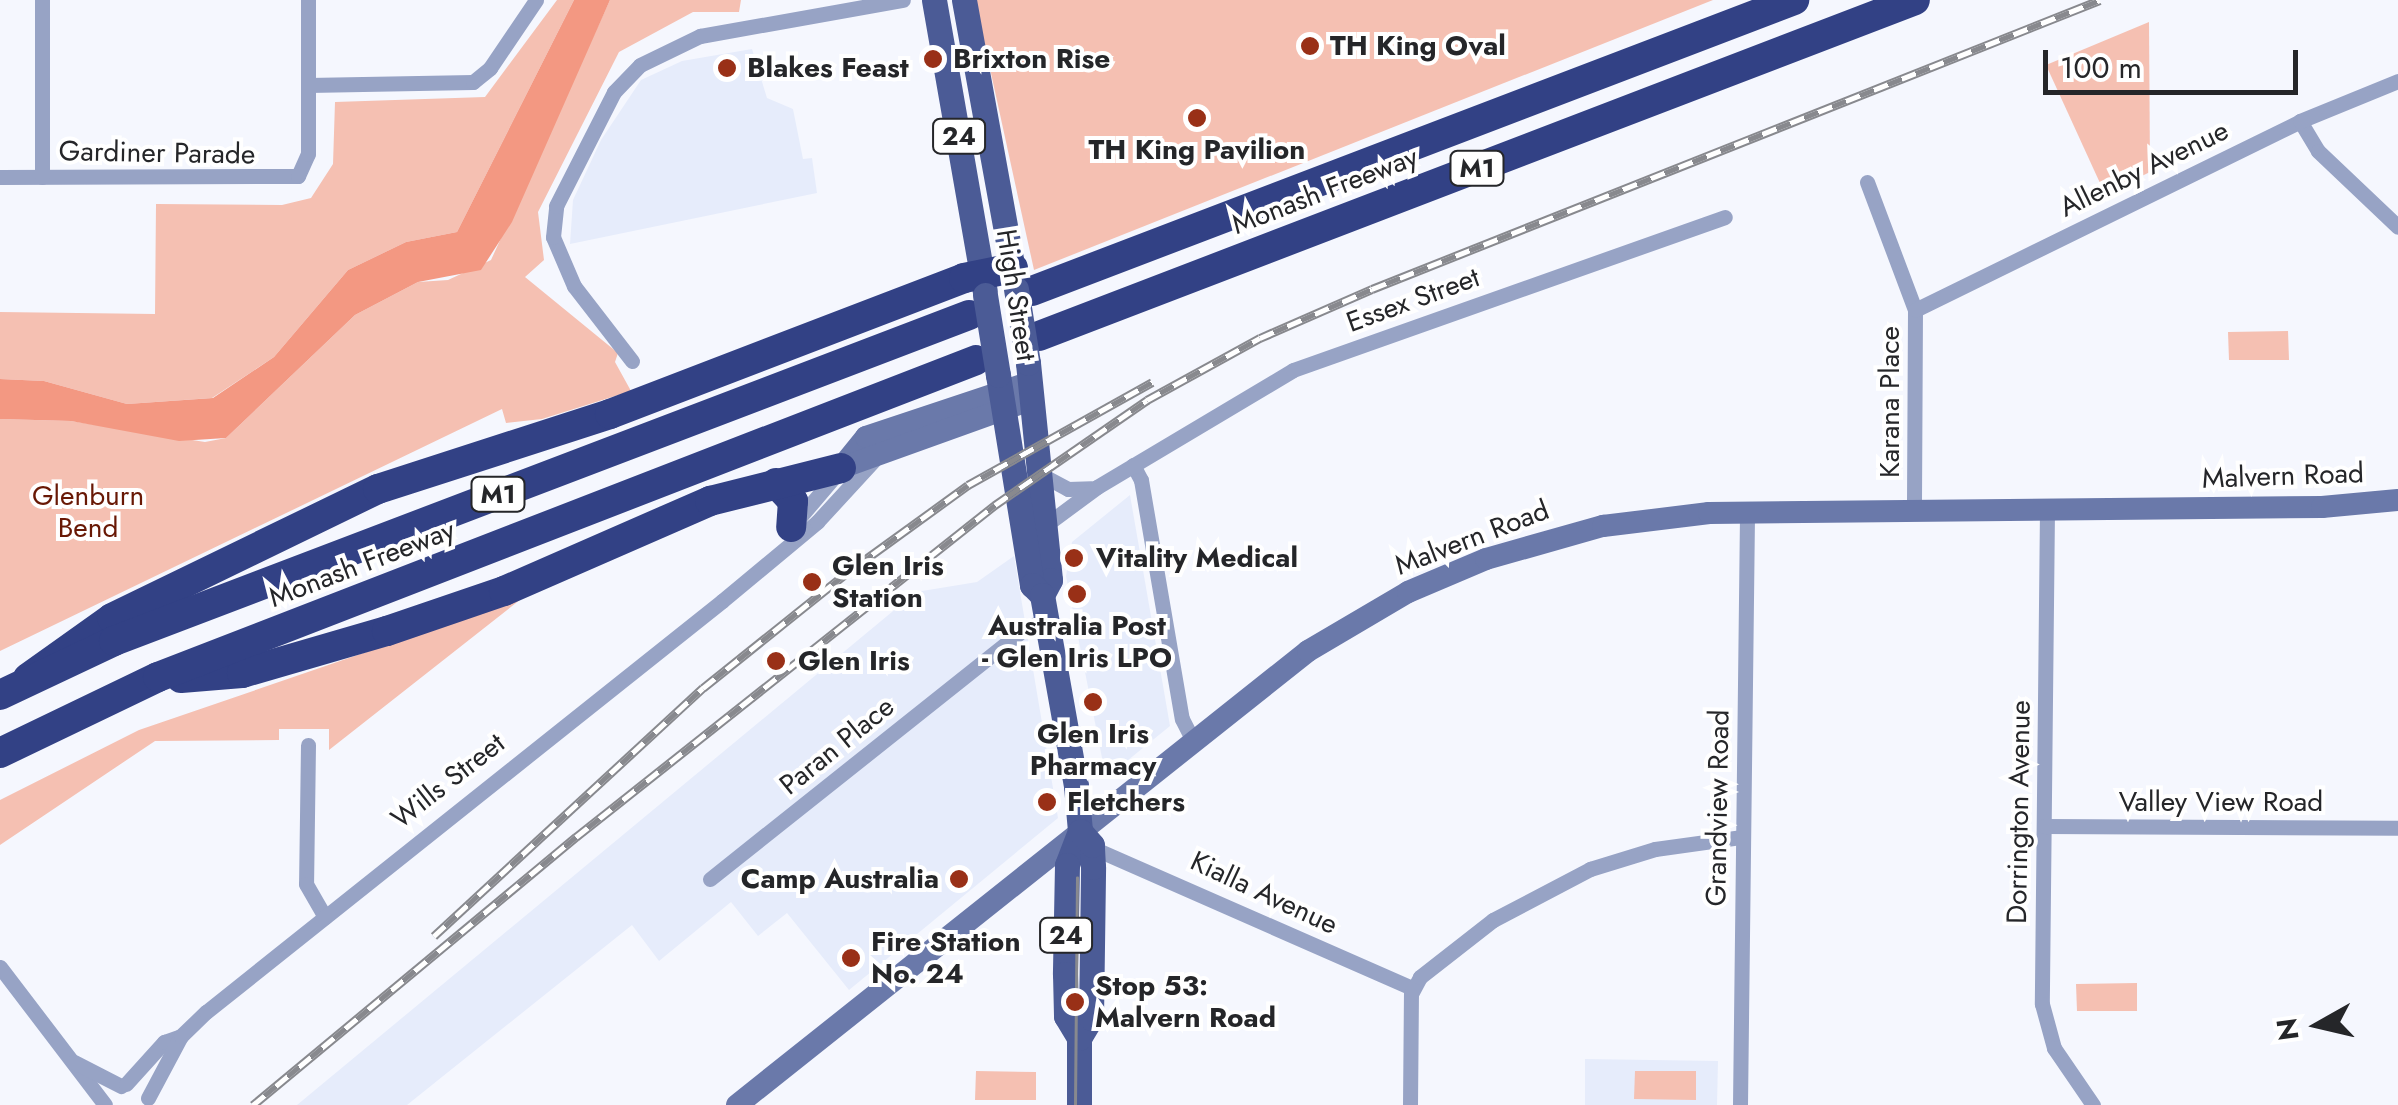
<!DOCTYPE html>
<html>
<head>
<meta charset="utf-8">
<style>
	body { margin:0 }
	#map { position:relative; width:2398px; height:1105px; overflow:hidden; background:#f5f7fe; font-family:Jost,sans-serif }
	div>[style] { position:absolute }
	.built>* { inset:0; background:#e6ecfb }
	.green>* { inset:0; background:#f5c0b2 }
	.water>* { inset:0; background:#f39882 }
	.street>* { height:15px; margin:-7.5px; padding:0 7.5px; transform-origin:7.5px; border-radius:7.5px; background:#97a3c5 }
	.secondary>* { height:22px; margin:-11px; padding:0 11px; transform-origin:11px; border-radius:11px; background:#6a79aa }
	.primary>* { height:25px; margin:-12.5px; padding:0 12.5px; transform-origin:12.5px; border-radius:12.5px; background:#4b5b96 }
	.highway>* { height:30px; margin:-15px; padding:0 15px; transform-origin:15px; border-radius:15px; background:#324185 }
	.tram>* { height:2.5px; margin:-1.25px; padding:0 1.25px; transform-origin:1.25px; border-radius:1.25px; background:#88898e }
	.rail>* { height:9px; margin-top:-4.5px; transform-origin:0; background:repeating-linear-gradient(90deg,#fff 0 15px,#88898e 0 30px); box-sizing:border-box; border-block:2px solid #88898e }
	.primary-bridge>* { height:25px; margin:-12.5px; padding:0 12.5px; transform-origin:12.5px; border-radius:12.5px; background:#4b5b96 }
	.dots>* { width:28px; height:28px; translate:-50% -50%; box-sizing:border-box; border:5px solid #fff; border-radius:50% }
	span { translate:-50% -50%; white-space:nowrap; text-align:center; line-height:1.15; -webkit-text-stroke:8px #fff; paint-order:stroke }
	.shield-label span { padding:2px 8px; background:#fff; border:2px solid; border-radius:8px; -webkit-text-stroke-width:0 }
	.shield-label { font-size:25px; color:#252629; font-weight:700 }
	.poi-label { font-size:28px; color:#252629; font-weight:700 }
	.left { translate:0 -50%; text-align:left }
	.right { translate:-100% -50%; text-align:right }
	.street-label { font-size:28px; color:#252629 }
	.park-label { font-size:28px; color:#681805 }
	.north { position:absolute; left:2268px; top:975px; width:100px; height:100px; -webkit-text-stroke:8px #fff; paint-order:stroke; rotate:262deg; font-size:28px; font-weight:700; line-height:40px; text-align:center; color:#252629 }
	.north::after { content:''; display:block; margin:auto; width:35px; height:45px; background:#252629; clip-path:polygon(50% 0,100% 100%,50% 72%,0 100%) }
	.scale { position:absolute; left:2043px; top:50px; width:255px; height:45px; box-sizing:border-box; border:5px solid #252629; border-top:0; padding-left:12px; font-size:30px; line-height:35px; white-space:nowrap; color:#252629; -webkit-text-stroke:8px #fff; paint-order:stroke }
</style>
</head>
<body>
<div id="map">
	<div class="built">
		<div style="clip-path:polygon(752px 49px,767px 98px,793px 109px,803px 159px,812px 158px,817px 193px,570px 244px,573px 200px,601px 140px,641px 80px,682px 61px)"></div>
		<div style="clip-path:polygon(1130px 495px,1170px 726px,1106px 778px,1066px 576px,1072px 542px)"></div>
		<div style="clip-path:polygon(1014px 556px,1058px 818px,849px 990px,787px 913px,758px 936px,731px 902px,659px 961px,632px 925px,407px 1105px,297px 1105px,916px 592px,977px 582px)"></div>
		<div style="clip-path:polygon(1585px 1059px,1718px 1061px,1717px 1105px,1585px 1105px)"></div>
	</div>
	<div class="green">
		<div style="clip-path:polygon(557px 0,574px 0,457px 232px,406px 242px,348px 270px,274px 357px,212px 398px,127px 404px,44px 381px,0 379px,0 312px,155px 314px,156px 204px,282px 205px,311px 198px,333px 164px,335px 102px,485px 97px)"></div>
		<div style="clip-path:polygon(610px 0,741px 0,739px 12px,693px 12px,619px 52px,538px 212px,544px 260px,525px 277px,618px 353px,615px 362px,631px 391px,542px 419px,506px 423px,502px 409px,0 651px,0 419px,71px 421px,205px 442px,226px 438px,355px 315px,418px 282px,448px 280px,491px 260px)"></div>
		<div style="clip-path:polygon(975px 0,1713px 0,1034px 270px)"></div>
		<div style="clip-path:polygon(2149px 22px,2150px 172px,2105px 194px,2046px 65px)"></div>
		<div style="clip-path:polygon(2288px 331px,2289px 360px,2229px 360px,2228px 332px)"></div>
		<div style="clip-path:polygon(521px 599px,329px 750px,329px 729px,279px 729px,279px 740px,155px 741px,0 845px,0 800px,139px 730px)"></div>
		<div style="clip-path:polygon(2137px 983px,2137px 1011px,2077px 1011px,2076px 984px)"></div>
		<div style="clip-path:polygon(976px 1071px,1036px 1072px,1036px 1100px,975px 1100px)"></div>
		<div style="clip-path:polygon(1635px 1071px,1696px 1071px,1696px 1100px,1634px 1099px)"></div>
	</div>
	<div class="water">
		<div style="clip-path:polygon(574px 0,610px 0,512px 222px,481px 270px,418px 282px,355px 315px,226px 438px,179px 441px,71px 421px,0 419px,0 379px,44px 381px,127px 404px,213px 398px,274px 357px,348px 270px,406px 242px,457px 232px)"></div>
	</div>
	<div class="street">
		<div style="left:308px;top:85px;width:165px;rotate:-1deg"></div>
		<div style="left:473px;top:82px;width:22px;rotate:-39deg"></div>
		<div style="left:490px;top:68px;width:82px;rotate:-55.9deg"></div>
		<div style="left:2300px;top:121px;width:35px;rotate:59deg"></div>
		<div style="left:2318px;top:151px;width:110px;rotate:43.5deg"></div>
		<div style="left:0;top:177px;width:298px;rotate:-0.2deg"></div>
		<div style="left:298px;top:176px;width:24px;rotate:-66deg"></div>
		<div style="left:308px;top:154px;width:154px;rotate:-90deg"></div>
		<div style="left:42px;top:177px;width:177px;rotate:-90deg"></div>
		<div style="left:1867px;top:182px;width:137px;rotate:69.4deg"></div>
		<div style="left:1915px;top:310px;width:200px;rotate:90.3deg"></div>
		<div style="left:1915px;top:310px;width:429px;rotate:-26.1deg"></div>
		<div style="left:2300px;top:121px;width:106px;rotate:-22.2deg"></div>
		<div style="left:632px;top:361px;width:95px;rotate:-127.7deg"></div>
		<div style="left:574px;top:286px;width:53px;rotate:-113.2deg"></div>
		<div style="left:553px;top:237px;width:31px;rotate:-84deg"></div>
		<div style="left:556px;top:206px;width:128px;rotate:-63deg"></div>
		<div style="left:614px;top:92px;width:37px;rotate:-46deg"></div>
		<div style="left:640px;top:65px;width:67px;rotate:-25.8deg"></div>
		<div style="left:700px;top:36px;width:206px;rotate:-10.1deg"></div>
		<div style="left:1133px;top:465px;width:17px;rotate:62deg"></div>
		<div style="left:1141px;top:480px;width:242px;rotate:80.3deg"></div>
		<div style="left:1182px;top:719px;width:25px;rotate:63deg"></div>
		<div style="left:1040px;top:474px;width:32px;rotate:28deg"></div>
		<div style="left:1068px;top:489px;width:23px;rotate:-2deg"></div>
		<div style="left:2047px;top:509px;width:495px;rotate:90.6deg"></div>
		<div style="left:2042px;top:1004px;width:46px;rotate:74.7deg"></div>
		<div style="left:2054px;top:1048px;width:69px;rotate:55.6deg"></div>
		<div style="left:794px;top:524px;width:71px;rotate:-49.6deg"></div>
		<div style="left:1043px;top:527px;width:67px;rotate:-36.5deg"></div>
		<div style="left:1097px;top:487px;width:228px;rotate:-30.8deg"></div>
		<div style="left:1293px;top:370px;width:458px;rotate:-19.5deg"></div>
		<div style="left:308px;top:745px;width:139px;rotate:90.8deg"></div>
		<div style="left:306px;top:884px;width:38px;rotate:60deg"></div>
		<div style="left:2044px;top:826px;width:354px;rotate:0.3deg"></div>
		<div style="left:1093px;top:848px;width:348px;rotate:23.7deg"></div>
		<div style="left:710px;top:879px;width:403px;rotate:-38.5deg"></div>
		<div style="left:1025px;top:628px;width:23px;rotate:-20deg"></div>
		<div style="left:0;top:967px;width:173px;rotate:52.7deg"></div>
		<div style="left:74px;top:1062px;width:53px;rotate:27.1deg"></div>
		<div style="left:126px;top:1084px;width:57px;rotate:-47.9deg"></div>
		<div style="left:164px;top:1042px;width:18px;rotate:-19deg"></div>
		<div style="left:148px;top:1098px;width:70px;rotate:-62deg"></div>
		<div style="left:181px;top:1036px;width:35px;rotate:-44deg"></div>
		<div style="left:206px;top:1012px;width:660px;rotate:-38.54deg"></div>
		<div style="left:722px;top:601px;width:124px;rotate:-39.7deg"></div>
		<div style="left:817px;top:522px;width:84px;rotate:-47.4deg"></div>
		<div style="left:1410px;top:1105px;width:111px;rotate:-89.5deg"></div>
		<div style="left:1411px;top:994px;width:19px;rotate:-62deg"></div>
		<div style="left:1420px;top:977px;width:93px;rotate:-38deg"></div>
		<div style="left:1493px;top:920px;width:110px;rotate:-27.7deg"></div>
		<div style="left:1590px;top:869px;width:68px;rotate:-17.1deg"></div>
		<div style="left:1655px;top:849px;width:88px;rotate:-7.9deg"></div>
		<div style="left:1740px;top:1105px;width:594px;rotate:-89.32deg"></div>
	</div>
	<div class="secondary">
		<div style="left:841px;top:468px;width:40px;rotate:-51deg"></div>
		<div style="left:866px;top:437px;width:174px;rotate:-18.4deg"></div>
		<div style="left:841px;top:468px;width:204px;rotate:-19.8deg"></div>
		<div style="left:737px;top:1105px;width:729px;rotate:-38.49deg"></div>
		<div style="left:1308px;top:651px;width:116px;rotate:-30.5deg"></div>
		<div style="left:1408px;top:592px;width:85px;rotate:-22.9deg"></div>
		<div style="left:1486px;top:559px;width:122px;rotate:-15.8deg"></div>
		<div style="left:1603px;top:526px;width:107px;rotate:-7deg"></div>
		<div style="left:1709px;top:513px;width:613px;rotate:-0.56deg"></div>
		<div style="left:2322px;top:507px;width:76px;rotate:-5.3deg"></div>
	</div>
	<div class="primary">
		<div style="left:934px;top:0;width:295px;rotate:80.1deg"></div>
		<div style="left:964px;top:0;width:290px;rotate:79.7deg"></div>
		<div style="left:1028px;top:363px;width:218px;rotate:84.2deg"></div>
		<div style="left:1050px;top:580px;width:17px;rotate:118deg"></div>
		<div style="left:998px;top:375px;width:213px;rotate:80.8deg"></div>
		<div style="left:1032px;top:585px;width:14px;rotate:45deg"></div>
		<div style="left:1042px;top:595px;width:194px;rotate:79.9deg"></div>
		<div style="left:1076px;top:786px;width:45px;rotate:84.9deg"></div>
		<div style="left:1080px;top:831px;width:36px;rotate:111deg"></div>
		<div style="left:1067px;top:865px;width:109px;rotate:91.1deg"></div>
		<div style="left:1065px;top:974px;width:42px;rotate:88.6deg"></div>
		<div style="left:1066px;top:1016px;width:26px;rotate:59deg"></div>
		<div style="left:1079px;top:1038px;width:67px;rotate:90deg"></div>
		<div style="left:1079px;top:1038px;width:23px;rotate:-59deg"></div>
		<div style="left:1091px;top:1018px;width:151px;rotate:-89.2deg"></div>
		<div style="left:1093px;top:867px;width:22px;rotate:-93deg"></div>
		<div style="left:1092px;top:845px;width:18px;rotate:-131deg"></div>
	</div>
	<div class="highway">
		<div style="left:1032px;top:291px;width:816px;rotate:-20.9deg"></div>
		<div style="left:1039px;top:336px;width:938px;rotate:-20.98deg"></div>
		<div style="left:776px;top:483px;width:25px;rotate:47deg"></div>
		<div style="left:793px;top:501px;width:26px;rotate:94deg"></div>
		<div style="left:28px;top:678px;width:103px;rotate:-35.5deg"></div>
		<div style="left:112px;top:618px;width:296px;rotate:-25.9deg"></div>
		<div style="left:378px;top:489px;width:244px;rotate:-17.9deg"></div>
		<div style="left:610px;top:414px;width:379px;rotate:-21deg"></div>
		<div style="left:964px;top:278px;width:50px;rotate:-11.5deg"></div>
		<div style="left:181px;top:678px;width:61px;rotate:-4.7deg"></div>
		<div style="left:242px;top:673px;width:151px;rotate:-16.2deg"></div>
		<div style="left:387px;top:631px;width:124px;rotate:-18.9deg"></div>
		<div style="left:504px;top:591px;width:225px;rotate:-23.6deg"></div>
		<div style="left:710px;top:501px;width:135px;rotate:-14.1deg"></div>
		<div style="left:0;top:695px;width:126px;rotate:-25.3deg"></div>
		<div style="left:114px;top:641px;width:915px;rotate:-20.87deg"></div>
		<div style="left:0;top:753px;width:175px;rotate:-25.7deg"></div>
		<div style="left:158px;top:677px;width:877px;rotate:-21.18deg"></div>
	</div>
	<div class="tram">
		<div style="left:1075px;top:1105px;width:227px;rotate:-89.5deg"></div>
	</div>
	<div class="rail">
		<div style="left:434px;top:936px;width:366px;rotate:-42.7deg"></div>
		<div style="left:703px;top:688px;width:186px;rotate:-38.7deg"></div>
		<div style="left:848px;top:572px;width:148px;rotate:-35.9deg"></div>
		<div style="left:968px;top:485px;width:211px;rotate:-29.2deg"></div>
		<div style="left:253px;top:1105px;width:420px;rotate:-39.7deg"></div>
		<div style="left:576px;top:837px;width:535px;rotate:-38.39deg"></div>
		<div style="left:995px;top:505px;width:185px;rotate:-34.6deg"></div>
		<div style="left:1147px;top:400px;width:129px;rotate:-28.8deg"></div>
		<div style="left:1260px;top:338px;width:122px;rotate:-23.6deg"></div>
		<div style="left:1372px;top:289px;width:783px;rotate:-21.65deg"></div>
	</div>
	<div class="primary-bridge">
		<div style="left:1016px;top:289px;width:75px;rotate:80.8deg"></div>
		<div style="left:985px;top:295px;width:81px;rotate:80.8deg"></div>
	</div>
	<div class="dots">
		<div style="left:1310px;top:46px;background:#993017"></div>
		<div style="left:933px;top:59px;background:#993017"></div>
		<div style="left:727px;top:68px;background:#993017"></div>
		<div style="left:1197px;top:118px;background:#993017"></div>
		<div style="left:1074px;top:558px;background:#993017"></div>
		<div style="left:812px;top:582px;background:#993017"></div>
		<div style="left:1077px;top:594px;background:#993017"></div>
		<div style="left:776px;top:661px;background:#993017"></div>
		<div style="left:1093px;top:702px;background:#993017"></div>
		<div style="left:1047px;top:802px;background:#993017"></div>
		<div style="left:959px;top:879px;background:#993017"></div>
		<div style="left:851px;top:958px;background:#993017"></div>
		<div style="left:1075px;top:1002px;background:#993017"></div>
	</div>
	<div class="shield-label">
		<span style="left:959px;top:136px">24</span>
		<span style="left:1477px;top:168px">M1</span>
		<span style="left:498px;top:494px">M1</span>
		<span style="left:1066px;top:935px">24</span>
	</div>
	<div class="poi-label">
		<span class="left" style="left:1330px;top:46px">TH King Oval</span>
		<span class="left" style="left:953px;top:59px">Brixton Rise</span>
		<span class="left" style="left:747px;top:68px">Blakes Feast</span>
		<span style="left:1197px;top:150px">TH King Pavilion</span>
		<span class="left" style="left:1096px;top:558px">Vitality Medical</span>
		<span class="left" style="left:832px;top:582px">Glen Iris<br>Station</span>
		<span style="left:1077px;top:642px">Australia Post<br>- Glen Iris LPO</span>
		<span class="left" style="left:798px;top:661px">Glen Iris</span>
		<span style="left:1093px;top:750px">Glen Iris<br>Pharmacy</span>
		<span class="left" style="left:1067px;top:802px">Fletchers</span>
		<span class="right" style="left:939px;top:879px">Camp Australia</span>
		<span class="left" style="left:871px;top:958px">Fire Station<br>No. 24</span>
		<span class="left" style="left:1095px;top:1002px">Stop 53:<br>Malvern Road</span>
	</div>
	<div class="street-label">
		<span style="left:157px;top:153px;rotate:1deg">Gardiner Parade</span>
		<span style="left:2144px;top:169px;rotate:-26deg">Allenby Avenue</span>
		<span style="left:1325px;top:191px;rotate:-21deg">Monash Freeway</span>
		<span style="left:1016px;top:295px;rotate:81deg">High Street</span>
		<span style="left:1413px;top:300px;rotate:-20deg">Essex Street</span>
		<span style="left:1890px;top:402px;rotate:-90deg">Karana Place</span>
		<span style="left:2283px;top:476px;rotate:-2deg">Malvern Road</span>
		<span style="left:1472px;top:538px;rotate:-21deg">Malvern Road</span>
		<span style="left:362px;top:564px;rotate:-21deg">Monash Freeway</span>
		<span style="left:837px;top:746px;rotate:-39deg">Paran Place</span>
		<span style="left:448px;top:781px;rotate:-38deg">Wills Street</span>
		<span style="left:2221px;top:802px">Valley View Road</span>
		<span style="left:1718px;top:808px;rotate:-89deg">Grandview Road</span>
		<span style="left:2019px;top:812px;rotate:-89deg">Dorrington Avenue</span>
		<span style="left:1264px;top:893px;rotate:25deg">Kialla Avenue</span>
	</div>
	<div class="park-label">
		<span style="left:88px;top:512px">Glenburn<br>Bend</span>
	</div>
	<div class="north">N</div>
	<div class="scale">100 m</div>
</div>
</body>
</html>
